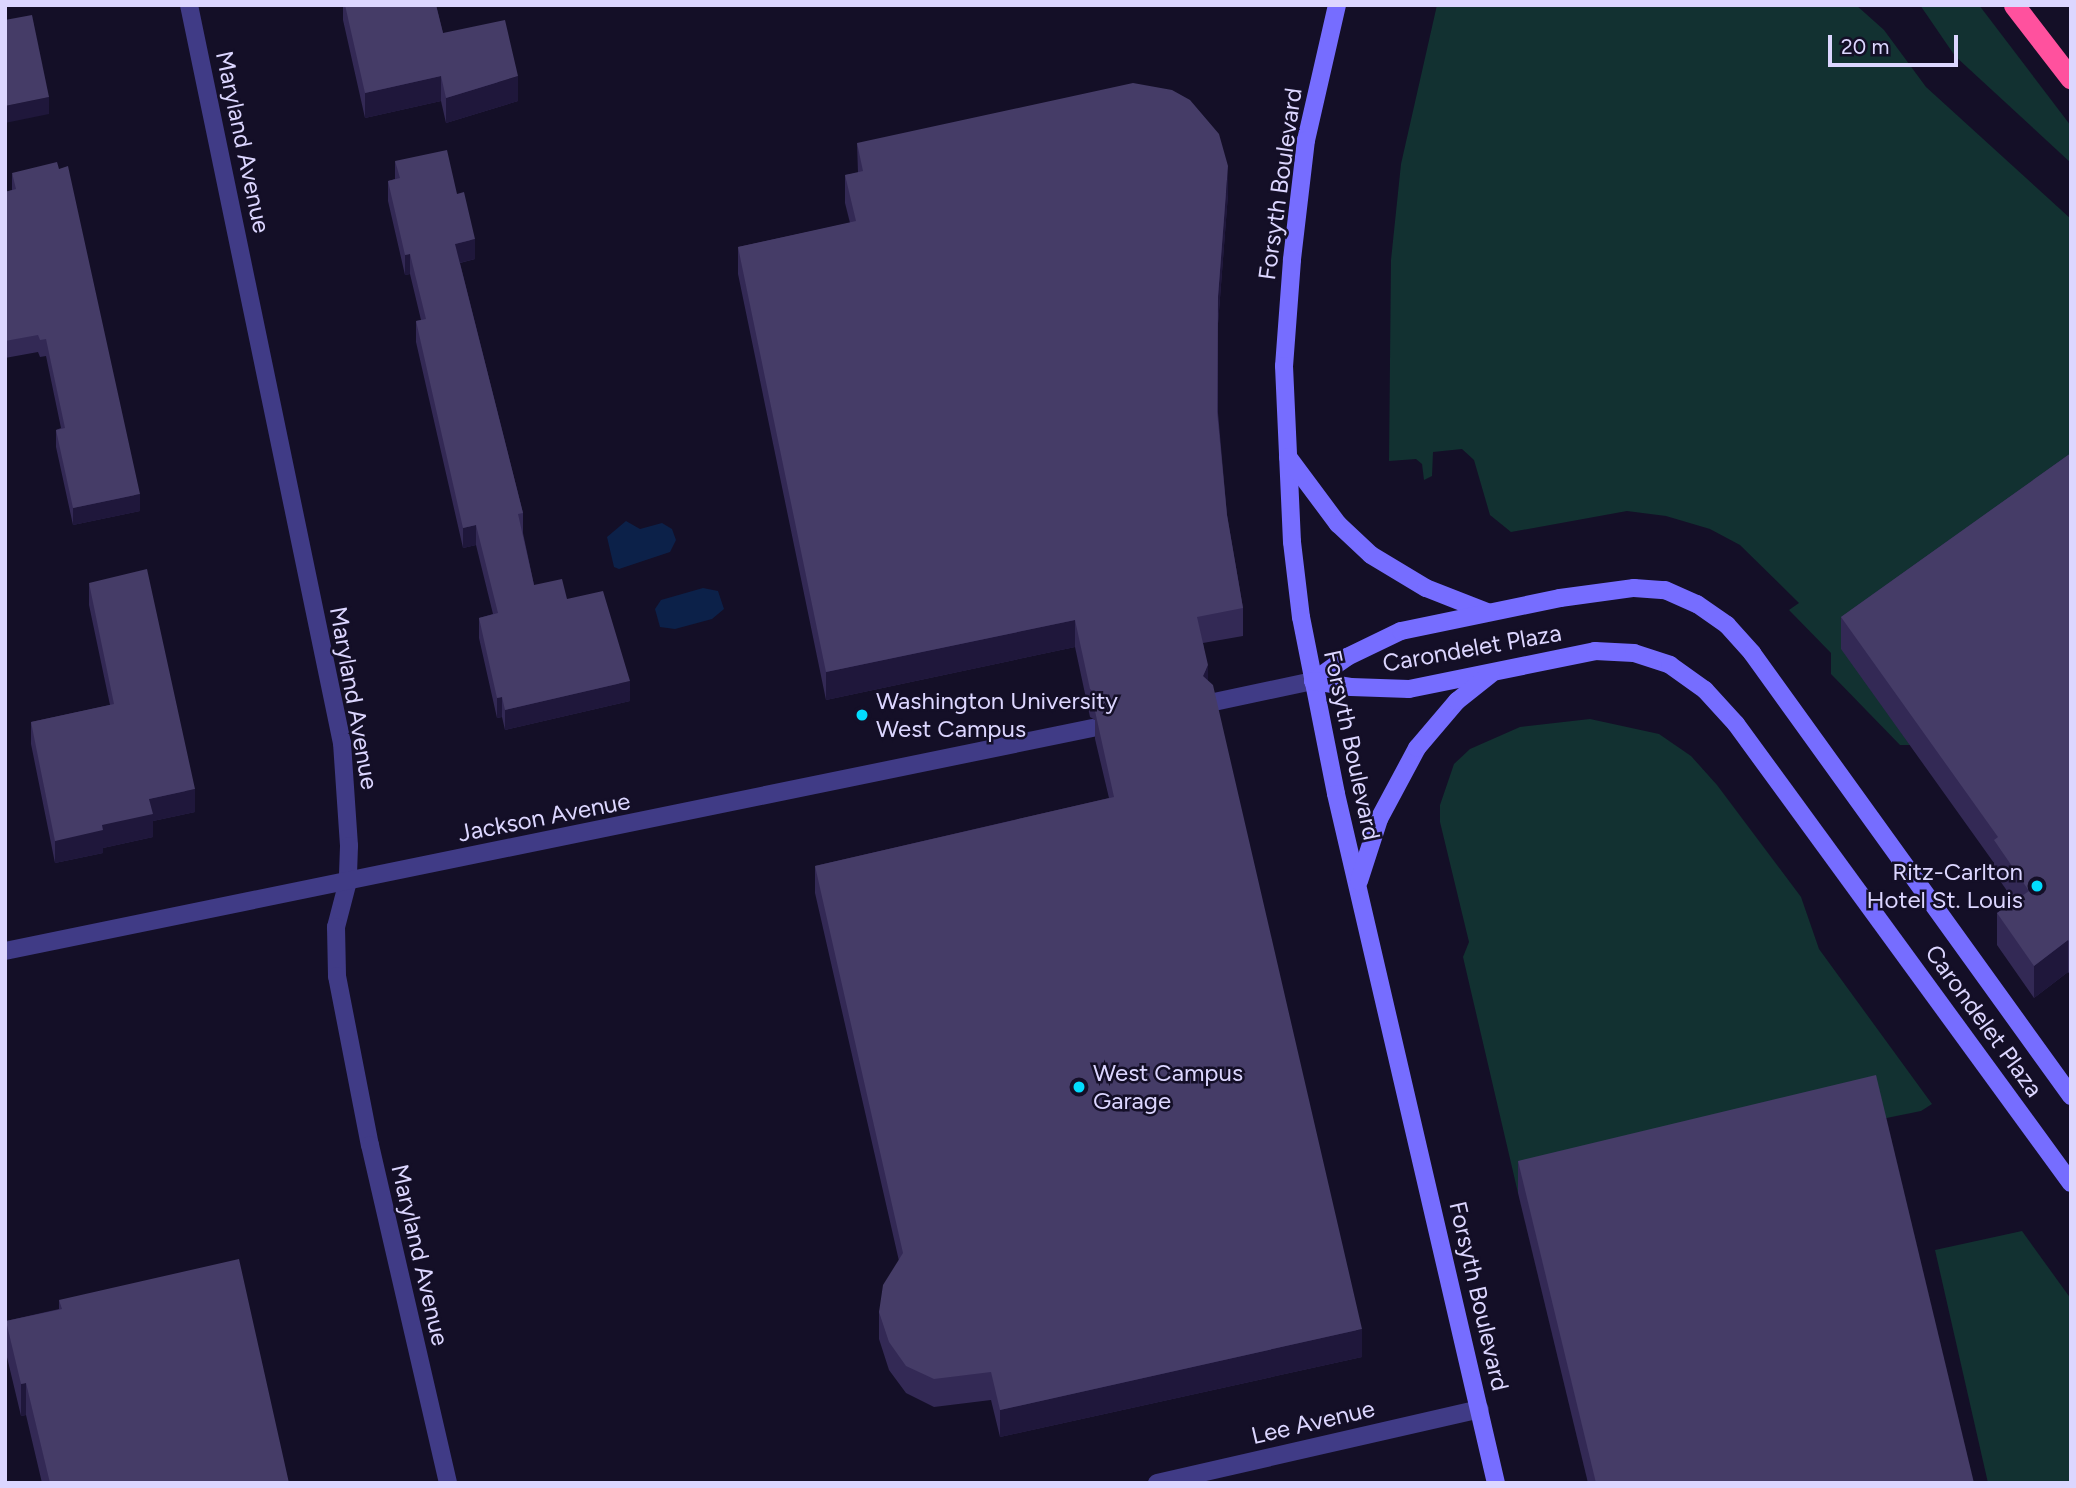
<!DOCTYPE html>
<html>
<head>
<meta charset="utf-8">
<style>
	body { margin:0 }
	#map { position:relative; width:2076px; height:1488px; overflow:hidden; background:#140f27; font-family:Figtree,sans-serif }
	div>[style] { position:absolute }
	.green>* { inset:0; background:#123131 }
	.water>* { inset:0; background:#0c2149 }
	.street>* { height:18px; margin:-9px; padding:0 9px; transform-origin:9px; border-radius:9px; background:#403b86 }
	.secondary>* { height:18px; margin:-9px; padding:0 9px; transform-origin:9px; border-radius:9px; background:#766dff }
	.highway>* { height:21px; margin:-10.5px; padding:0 10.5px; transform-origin:10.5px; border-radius:10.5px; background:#ff519e }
	.wall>* { inset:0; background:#332955 }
	.shaded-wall>* { inset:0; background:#1f173b }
	.building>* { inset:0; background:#453c67 }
	.dots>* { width:19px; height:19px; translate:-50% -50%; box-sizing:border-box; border:4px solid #140f27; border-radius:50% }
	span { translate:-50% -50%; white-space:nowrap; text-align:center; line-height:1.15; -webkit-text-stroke:5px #140f27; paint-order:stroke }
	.street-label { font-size:24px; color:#dcd6ff }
	.poi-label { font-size:24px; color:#dcd6ff }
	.left { translate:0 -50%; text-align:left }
	.right { translate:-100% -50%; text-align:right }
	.frame { position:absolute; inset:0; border:7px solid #dcd6ff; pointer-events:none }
	.scale { position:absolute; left:1828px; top:35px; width:130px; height:32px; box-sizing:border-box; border:4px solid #dcd6ff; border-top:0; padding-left:9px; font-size:21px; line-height:24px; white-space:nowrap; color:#dcd6ff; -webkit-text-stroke:5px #140f27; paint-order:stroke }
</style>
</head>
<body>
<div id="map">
	<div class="green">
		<div style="clip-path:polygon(1437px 5px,1856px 5px,1884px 30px,1926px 87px,2071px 219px,2071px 485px,1842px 649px,1910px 745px,1900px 745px,1831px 674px,1831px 653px,1789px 610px,1799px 603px,1740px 545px,1710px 529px,1666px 516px,1627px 511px,1511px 532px,1490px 515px,1474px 460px,1462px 449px,1433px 452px,1432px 476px,1424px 480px,1422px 464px,1416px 459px,1389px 461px,1391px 260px,1401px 164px)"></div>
		<div style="clip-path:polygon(1920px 5px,1979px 5px,2071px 126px,2071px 163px,1955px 56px)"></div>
		<div style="clip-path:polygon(1590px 719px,1659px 734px,1691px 756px,1717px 785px,1801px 897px,1819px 949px,1932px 1104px,1921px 1111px,1518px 1193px,1463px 957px,1469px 942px,1440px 822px,1440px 805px,1454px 764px,1470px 749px,1520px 727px)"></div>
		<div style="clip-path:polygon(2022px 1231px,2071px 1299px,2071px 1483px,1988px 1483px,1935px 1250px)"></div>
	</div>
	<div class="water">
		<div style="clip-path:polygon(626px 521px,640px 529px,662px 523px,672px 529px,676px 540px,670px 552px,619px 569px,614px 567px,607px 537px)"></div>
		<div style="clip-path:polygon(703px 588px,718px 591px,724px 609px,712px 619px,675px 629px,660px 627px,655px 609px,661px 600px)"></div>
	</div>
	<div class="street">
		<div style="left:189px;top:5px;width:754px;rotate:78.29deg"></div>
		<div style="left:342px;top:743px;width:103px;rotate:86.1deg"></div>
		<div style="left:349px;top:846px;width:35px;rotate:92deg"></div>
		<div style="left:348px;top:881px;width:48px;rotate:104.6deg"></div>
		<div style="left:336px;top:927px;width:49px;rotate:88.8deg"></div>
		<div style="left:337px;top:976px;width:172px;rotate:79deg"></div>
		<div style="left:370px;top:1145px;width:347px;rotate:77deg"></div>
		<div style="left:1214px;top:702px;width:101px;rotate:-12deg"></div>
		<div style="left:5px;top:951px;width:1110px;rotate:-11.59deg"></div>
		<div style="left:1157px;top:1483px;width:331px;rotate:-12.9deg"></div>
	</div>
	<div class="secondary">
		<div style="left:1337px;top:5px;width:139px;rotate:102.9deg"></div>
		<div style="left:1306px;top:140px;width:121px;rotate:96.7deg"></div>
		<div style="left:1292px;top:260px;width:106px;rotate:94.3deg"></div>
		<div style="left:1284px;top:366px;width:176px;rotate:87.4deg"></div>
		<div style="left:1292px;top:542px;width:76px;rotate:83.2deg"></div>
		<div style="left:1301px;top:617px;width:180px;rotate:78.8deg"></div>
		<div style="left:1336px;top:794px;width:707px;rotate:76.93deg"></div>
		<div style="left:1288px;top:457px;width:84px;rotate:53.3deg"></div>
		<div style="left:1338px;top:524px;width:45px;rotate:43.2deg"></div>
		<div style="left:1371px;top:555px;width:64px;rotate:31deg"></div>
		<div style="left:1426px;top:588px;width:66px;rotate:21.5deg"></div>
		<div style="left:1313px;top:681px;width:42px;rotate:-35.2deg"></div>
		<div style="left:1347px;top:657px;width:60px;rotate:-25.7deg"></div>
		<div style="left:1401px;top:631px;width:162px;rotate:-11.7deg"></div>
		<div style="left:1560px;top:598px;width:75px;rotate:-7.7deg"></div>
		<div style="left:1634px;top:588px;width:31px;rotate:4deg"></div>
		<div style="left:1665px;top:590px;width:35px;rotate:24deg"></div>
		<div style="left:1697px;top:604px;width:37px;rotate:35deg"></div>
		<div style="left:1727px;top:625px;width:38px;rotate:48deg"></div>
		<div style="left:1752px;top:653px;width:546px;rotate:54.24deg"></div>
		<div style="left:1313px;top:681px;width:38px;rotate:9deg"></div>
		<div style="left:1351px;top:687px;width:58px;rotate:2deg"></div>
		<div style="left:1409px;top:689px;width:190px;rotate:-11.5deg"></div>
		<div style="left:1595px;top:651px;width:39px;rotate:3deg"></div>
		<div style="left:1634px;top:653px;width:38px;rotate:18deg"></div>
		<div style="left:1670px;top:665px;width:43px;rotate:35.5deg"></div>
		<div style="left:1705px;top:690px;width:46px;rotate:47.6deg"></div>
		<div style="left:1736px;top:724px;width:568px;rotate:53.88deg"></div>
		<div style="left:1359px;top:881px;width:65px;rotate:-72.1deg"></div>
		<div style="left:1379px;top:819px;width:81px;rotate:-61.8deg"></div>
		<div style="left:1417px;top:748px;width:62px;rotate:-49.6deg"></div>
		<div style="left:1457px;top:701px;width:43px;rotate:-38.5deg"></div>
	</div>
	<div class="highway">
		<div style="left:2014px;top:5px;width:93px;rotate:52.4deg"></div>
	</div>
	<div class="wall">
		<div style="clip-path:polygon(343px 5px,436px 5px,443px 33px,518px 101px,446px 123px,441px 101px,365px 118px,343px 20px)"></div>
		<div style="clip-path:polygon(857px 143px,1228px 194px,1218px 324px,1218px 413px,1227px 515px,1243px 608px,1243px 636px,1203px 643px,1208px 681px,1362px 1357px,1000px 1437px,991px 1400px,934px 1407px,906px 1393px,889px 1370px,879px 1339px,879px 1312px,899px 1261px,815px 893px,815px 866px,1109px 798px,1095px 739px,1095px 720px,1090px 717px,1075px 647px,826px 700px,738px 274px,738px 247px,850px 223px,845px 203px,845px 175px,858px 173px)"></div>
		<div style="clip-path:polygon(395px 161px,457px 194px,475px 259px,460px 263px,523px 513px,523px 533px,534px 585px,567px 599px,630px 701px,505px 730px,502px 717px,497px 718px,479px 638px,479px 618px,493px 614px,476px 545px,463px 548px,416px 342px,416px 321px,421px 320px,410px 274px,405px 275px,388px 201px,388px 181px,395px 179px)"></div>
		<div style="clip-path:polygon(12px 173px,140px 511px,73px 525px,56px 447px,56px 430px,61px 428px,46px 356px,40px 357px,38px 352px,5px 358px,5px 192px,12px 190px)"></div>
		<div style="clip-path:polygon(2071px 453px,2071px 976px,2068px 972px,2034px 998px,1997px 945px,1997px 913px,2014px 901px,1994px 872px,1994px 863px,1841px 649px,1841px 617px)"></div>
		<div style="clip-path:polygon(89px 583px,195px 812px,153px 821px,153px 837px,103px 848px,103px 853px,55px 863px,31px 744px,31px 722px,110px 705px,89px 605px)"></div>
		<div style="clip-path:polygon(1518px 1161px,1974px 1483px,1588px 1483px,1518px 1193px)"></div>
		<div style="clip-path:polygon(59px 1300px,289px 1483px,42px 1483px,26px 1415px,21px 1416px,6px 1353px,6px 1321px,59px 1309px)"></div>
	</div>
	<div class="shaded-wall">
		<div style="clip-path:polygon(441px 76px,441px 101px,365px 118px,365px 93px)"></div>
		<div style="clip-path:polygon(518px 76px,518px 101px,446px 123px,446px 98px)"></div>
		<div style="clip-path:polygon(49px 97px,49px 114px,5px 123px,5px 106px)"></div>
		<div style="clip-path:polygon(1228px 166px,1228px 194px,1218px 324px,1218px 297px)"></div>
		<div style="clip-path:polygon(475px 239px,475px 259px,455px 264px,455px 244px)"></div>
		<div style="clip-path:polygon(410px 254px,410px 274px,405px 275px,405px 255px)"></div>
		<div style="clip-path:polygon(140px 494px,140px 511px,73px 525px,73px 508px)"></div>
		<div style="clip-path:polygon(476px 525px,476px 545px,463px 548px,463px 528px)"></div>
		<div style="clip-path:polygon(1075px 620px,1075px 647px,826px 700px,826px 672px)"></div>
		<div style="clip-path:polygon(1208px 665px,1208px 692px,1203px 676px)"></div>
		<div style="clip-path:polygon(630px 681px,630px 701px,505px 730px,505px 710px)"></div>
		<div style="clip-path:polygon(502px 697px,502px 717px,497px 718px,497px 698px)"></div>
		<div style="clip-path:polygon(195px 789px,195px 812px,153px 821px,153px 837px,103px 848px,103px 853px,55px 863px,55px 841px,102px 825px,149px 799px)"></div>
		<div style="clip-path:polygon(2068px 940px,2068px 972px,2034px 998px,2034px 966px)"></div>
		<div style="clip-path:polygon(1362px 1329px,1362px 1357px,1000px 1437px,1000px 1410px)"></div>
		<div style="clip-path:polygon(26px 1383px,26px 1415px,21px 1416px,21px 1384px)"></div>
	</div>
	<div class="building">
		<div style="clip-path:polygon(345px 5px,436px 5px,443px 33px,505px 20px,518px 76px,446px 98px,441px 76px,365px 93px)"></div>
		<div style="clip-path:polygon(32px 15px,49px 97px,5px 106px,5px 20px)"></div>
		<div style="clip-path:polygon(1133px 83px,1172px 90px,1190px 100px,1219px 134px,1228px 166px,1218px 297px,1217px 411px,1227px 515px,1243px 608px,1197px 617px,1208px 665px,1203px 676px,1213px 685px,1362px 1329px,1000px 1410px,991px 1372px,934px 1379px,906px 1366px,889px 1342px,879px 1312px,883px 1285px,903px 1253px,815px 866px,1114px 797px,1095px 711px,1103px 699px,1090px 689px,1075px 620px,826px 672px,738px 247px,856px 221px,845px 175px,863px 171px,857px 143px)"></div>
		<div style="clip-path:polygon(447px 150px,457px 194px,464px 192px,475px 239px,455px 244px,523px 513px,518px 514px,534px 585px,562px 579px,567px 599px,603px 591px,630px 681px,505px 710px,502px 697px,497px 698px,479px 618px,498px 613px,476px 525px,463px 528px,416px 321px,426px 319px,410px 254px,405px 255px,388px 181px,400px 178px,395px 161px)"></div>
		<div style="clip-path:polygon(57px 162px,59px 169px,68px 166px,140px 494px,73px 508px,56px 430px,65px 428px,46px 339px,40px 340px,38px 335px,5px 341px,5px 192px,16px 189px,12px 173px)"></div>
		<div style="clip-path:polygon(2071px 453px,2071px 944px,2068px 940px,2034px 966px,1997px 913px,2029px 891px,1994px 840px,1998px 837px,1841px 617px)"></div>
		<div style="clip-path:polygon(147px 569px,195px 789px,149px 799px,153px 814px,102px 825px,103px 830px,55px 841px,31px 722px,114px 704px,89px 583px)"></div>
		<div style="clip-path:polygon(1876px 1075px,1974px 1483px,1596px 1483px,1518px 1161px)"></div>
		<div style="clip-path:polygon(239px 1259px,289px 1483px,50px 1483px,26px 1383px,21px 1384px,6px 1321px,62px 1309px,59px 1300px)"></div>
	</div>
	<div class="dots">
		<div style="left:862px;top:715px;background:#02dcfe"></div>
		<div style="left:2037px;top:886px;background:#02dcfe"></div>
		<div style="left:1079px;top:1087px;background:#02dcfe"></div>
	</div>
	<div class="street-label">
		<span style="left:243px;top:142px;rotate:78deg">Maryland Avenue</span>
		<span style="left:1280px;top:184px;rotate:-82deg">Forsyth Boulevard</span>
		<span style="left:1472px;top:648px;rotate:-10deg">Carondelet Plaza</span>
		<span style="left:354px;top:698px;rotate:80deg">Maryland Avenue</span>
		<span style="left:1352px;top:745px;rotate:78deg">Forsyth Boulevard</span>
		<span style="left:544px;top:817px;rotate:-11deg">Jackson Avenue</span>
		<span style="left:1984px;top:1021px;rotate:54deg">Carondelet Plaza</span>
		<span style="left:420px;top:1255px;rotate:77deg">Maryland Avenue</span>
		<span style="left:1479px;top:1296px;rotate:77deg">Forsyth Boulevard</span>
		<span style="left:1313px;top:1422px;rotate:-13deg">Lee Avenue</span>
	</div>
	<div class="poi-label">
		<span class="left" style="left:876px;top:715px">Washington University<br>West Campus</span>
		<span class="right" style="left:2023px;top:886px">Ritz-Carlton<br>Hotel St. Louis</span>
		<span class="left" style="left:1093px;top:1087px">West Campus<br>Garage</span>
	</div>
	<div class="frame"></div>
	<div class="scale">20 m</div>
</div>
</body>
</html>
